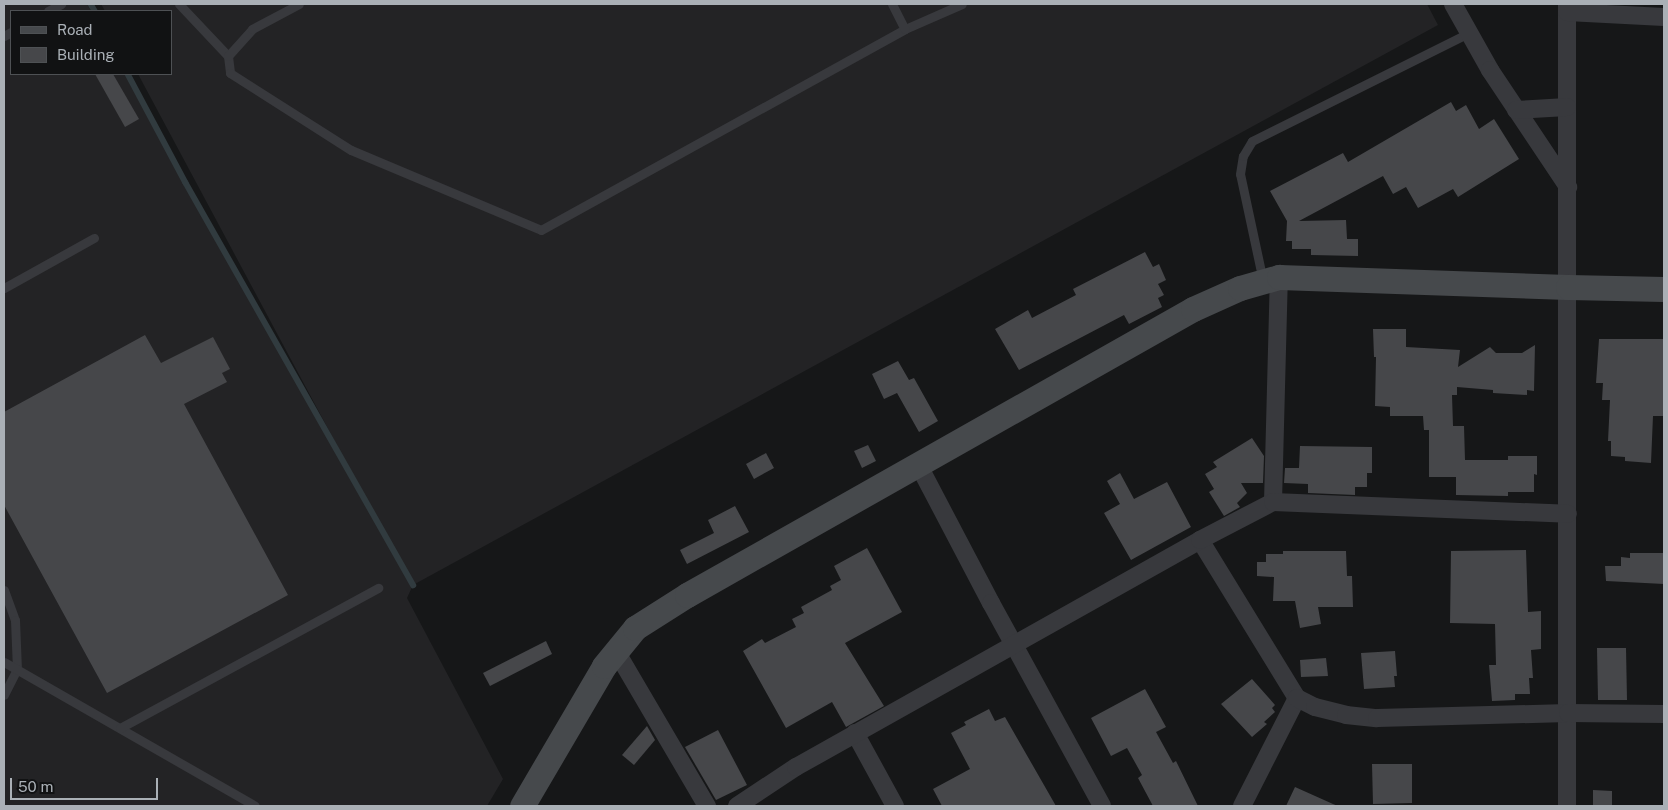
<!DOCTYPE html>
<html>
<head>
<meta charset="utf-8">
<style>
	body { margin:0 }
	#map { position:relative; width:1668px; height:810px; overflow:hidden; background:#161718; font-family:"Public Sans",sans-serif }
	div>[style] { position:absolute }
	.built>* { inset:0; background:#232325 }
	.stream>* { height:5.5px; margin:-2.75px; padding:0 2.75px; transform-origin:2.75px; border-radius:2.75px; background:#313b3f }
	.building>* { inset:0; background:#46474a }
	.lane>* { height:9px; margin:-4.5px; padding:0 4.5px; transform-origin:4.5px; border-radius:4.5px; background:#38393d }
	.street>* { height:18px; margin:-9px; padding:0 9px; transform-origin:9px; border-radius:9px; background:#38393d }
	.secondary>* { height:25px; margin:-12.5px; padding:0 12.5px; transform-origin:12.5px; border-radius:12.5px; background:#46494c }
	span { translate:-50% -50%; white-space:nowrap; text-align:center; line-height:1.15; -webkit-text-stroke:4px #111213; paint-order:stroke }
	.frame { position:absolute; inset:0; border:5px solid #aab0b6; pointer-events:none }
	.legend { position:absolute; left:10px; top:10px; width:162px; height:65px; box-sizing:border-box; background:#111213; border:1px solid #4e5154; margin:0; padding:6px 9px; list-style:none; font-size:15px; color:#aab0b6 }
	.legend li { display:flex; align-items:center; gap:10px; height:25px }
	.legend b { width:25px; border:1px solid #4e5154 }
	.scale { position:absolute; left:10px; top:778px; width:148px; height:22px; box-sizing:border-box; border:2px solid #aab0b6; border-top:0; padding-left:6px; font-size:15px; line-height:18px; white-space:nowrap; color:#aab0b6; -webkit-text-stroke:4px #111213; paint-order:stroke }
</style>
</head>
<body>
<div id="map">
	<div class="built">
		<div style="clip-path:polygon(4px 4px,87px 4px,91px 11px,11px 11px,11px 74px,126px 74px,393px 550px,138px 74px,171px 74px,171px 11px,105px 11px,101px 4px,1427px 4px,1438px 25px,413px 585px,407px 598px,503px 779px,487px 806px,4px 806px)"></div>
	</div>
	<div class="stream">
		<div style="left:91px;top:4px;width:8px;rotate:60deg"></div>
		<div style="left:128px;top:74px;width:123px;rotate:62deg"></div>
		<div style="left:186px;top:183px;width:462px;rotate:60.5deg"></div>
	</div>
	<div class="building">
		<div style="clip-path:polygon(95px 74px,113px 74px,139px 119px,125px 127px)"></div>
		<div style="clip-path:polygon(1451px 102px,1456px 111px,1466px 105px,1479px 129px,1494px 119px,1519px 159px,1458px 197px,1453px 189px,1418px 208px,1406px 187px,1393px 194px,1383px 176px,1299px 221px,1346px 220px,1347px 239px,1358px 239px,1358px 256px,1311px 255px,1311px 249px,1292px 249px,1292px 241px,1286px 241px,1287px 221px,1270px 191px,1343px 153px,1348px 162px)"></div>
		<div style="clip-path:polygon(1145px 252px,1153px 267px,1159px 264px,1166px 280px,1158px 284px,1164px 295px,1158px 298px,1162px 307px,1129px 324px,1124px 315px,1019px 370px,995px 329px,1028px 310px,1032px 318px,1076px 295px,1073px 289px)"></div>
		<div style="clip-path:polygon(1373px 329px,1406px 329px,1406px 347px,1460px 350px,1458px 367px,1490px 347px,1496px 353px,1522px 353px,1535px 345px,1534px 391px,1527px 390px,1527px 395px,1493px 393px,1493px 390px,1457px 387px,1457px 395px,1452px 395px,1453px 426px,1464px 426px,1465px 460px,1508px 460px,1508px 456px,1537px 456px,1537px 475px,1534px 474px,1534px 492px,1508px 492px,1508px 496px,1456px 495px,1456px 477px,1429px 477px,1429px 430px,1424px 430px,1423px 416px,1390px 416px,1390px 407px,1375px 406px,1376px 357px,1374px 357px)"></div>
		<div style="clip-path:polygon(145px 335px,161px 363px,213px 337px,230px 369px,222px 373px,227px 382px,184px 404px,288px 595px,107px 693px,4px 505px,4px 412px)"></div>
		<div style="clip-path:polygon(1599px 339px,1664px 339px,1664px 416px,1653px 416px,1651px 463px,1625px 461px,1625px 457px,1611px 456px,1611px 441px,1608px 441px,1610px 400px,1602px 400px,1603px 383px,1596px 383px)"></div>
		<div style="clip-path:polygon(898px 361px,909px 380px,914px 378px,938px 421px,919px 432px,897px 393px,884px 399px,872px 374px)"></div>
		<div style="clip-path:polygon(1252px 438px,1264px 456px,1263px 483px,1241px 483px,1247px 493px,1237px 503px,1240px 507px,1224px 516px,1209px 492px,1214px 489px,1205px 474px,1217px 467px,1213px 462px)"></div>
		<div style="clip-path:polygon(868px 445px,876px 461px,862px 468px,854px 451px)"></div>
		<div style="clip-path:polygon(1300px 446px,1372px 447px,1372px 473px,1367px 473px,1367px 487px,1355px 487px,1355px 495px,1308px 493px,1308px 484px,1284px 483px,1285px 468px,1299px 468px)"></div>
		<div style="clip-path:polygon(766px 453px,774px 468px,754px 479px,746px 464px)"></div>
		<div style="clip-path:polygon(1120px 473px,1134px 499px,1167px 482px,1191px 527px,1131px 560px,1104px 513px,1120px 504px,1107px 481px)"></div>
		<div style="clip-path:polygon(735px 506px,749px 532px,687px 564px,680px 550px,714px 533px,708px 520px)"></div>
		<div style="clip-path:polygon(867px 548px,902px 612px,845px 643px,884px 706px,846px 727px,832px 702px,786px 728px,743px 651px,762px 639px,765px 643px,796px 627px,792px 619px,804px 613px,801px 607px,832px 590px,830px 586px,841px 580px,834px 566px)"></div>
		<div style="clip-path:polygon(1526px 550px,1528px 612px,1541px 611px,1541px 649px,1531px 650px,1533px 678px,1529px 678px,1530px 694px,1515px 694px,1515px 700px,1492px 701px,1489px 665px,1496px 665px,1495px 624px,1450px 623px,1451px 551px)"></div>
		<div style="clip-path:polygon(1283px 551px,1346px 551px,1347px 576px,1352px 576px,1353px 607px,1318px 607px,1321px 624px,1300px 628px,1295px 601px,1273px 601px,1274px 577px,1257px 576px,1257px 562px,1266px 562px,1266px 554px,1283px 554px)"></div>
		<div style="clip-path:polygon(1630px 553px,1664px 553px,1664px 584px,1606px 581px,1605px 566px,1621px 566px,1621px 557px,1630px 558px)"></div>
		<div style="clip-path:polygon(546px 641px,552px 654px,490px 686px,483px 673px)"></div>
		<div style="clip-path:polygon(1597px 648px,1626px 648px,1627px 700px,1598px 700px)"></div>
		<div style="clip-path:polygon(1395px 651px,1397px 676px,1394px 676px,1395px 687px,1364px 689px,1361px 653px)"></div>
		<div style="clip-path:polygon(1326px 658px,1328px 676px,1301px 677px,1300px 660px)"></div>
		<div style="clip-path:polygon(1252px 679px,1275px 705px,1272px 708px,1275px 712px,1264px 722px,1267px 724px,1252px 737px,1221px 704px)"></div>
		<div style="clip-path:polygon(1145px 689px,1166px 727px,1156px 732px,1173px 763px,1176px 761px,1198px 806px,1153px 806px,1138px 778px,1142px 775px,1127px 748px,1111px 756px,1091px 718px)"></div>
		<div style="clip-path:polygon(989px 709px,995px 721px,1005px 717px,1056px 806px,942px 806px,933px 789px,970px 769px,951px 733px,966px 725px,964px 722px)"></div>
		<div style="clip-path:polygon(647px 726px,655px 740px,634px 765px,622px 755px)"></div>
		<div style="clip-path:polygon(718px 730px,747px 785px,716px 800px,685px 747px)"></div>
		<div style="clip-path:polygon(1372px 764px,1412px 764px,1412px 803px,1373px 804px)"></div>
		<div style="clip-path:polygon(1295px 787px,1333px 804px,1338px 806px,1286px 806px)"></div>
		<div style="clip-path:polygon(1593px 790px,1612px 791px,1612px 806px,1593px 806px)"></div>
	</div>
	<div class="lane">
		<div style="left:179px;top:4px;width:71px;rotate:46.7deg"></div>
		<div style="left:228px;top:56px;width:17px;rotate:83deg"></div>
		<div style="left:230px;top:73px;width:143px;rotate:32.5deg"></div>
		<div style="left:351px;top:150px;width:206px;rotate:22.8deg"></div>
		<div style="left:541px;top:230px;width:416px;rotate:-28.9deg"></div>
		<div style="left:905px;top:29px;width:62px;rotate:-23.7deg"></div>
		<div style="left:892px;top:4px;width:28px;rotate:63deg"></div>
		<div style="left:48px;top:11px;width:15px;rotate:-28deg"></div>
		<div style="left:4px;top:36px;width:8px;rotate:-30deg"></div>
		<div style="left:228px;top:56px;width:36px;rotate:-48deg"></div>
		<div style="left:252px;top:29px;width:53px;rotate:-28deg"></div>
		<div style="left:1263px;top:281px;width:109px;rotate:-102.1deg"></div>
		<div style="left:1240px;top:174px;width:18px;rotate:-81deg"></div>
		<div style="left:1243px;top:156px;width:17px;rotate:-59deg"></div>
		<div style="left:1252px;top:141px;width:242px;rotate:-26.5deg"></div>
		<div style="left:4px;top:288px;width:103px;rotate:-29.1deg"></div>
		<div style="left:4px;top:590px;width:32px;rotate:70deg"></div>
		<div style="left:15px;top:620px;width:49px;rotate:87.7deg"></div>
		<div style="left:17px;top:669px;width:29px;rotate:117deg"></div>
		<div style="left:4px;top:662px;width:289px;rotate:29.8deg"></div>
		<div style="left:120px;top:728px;width:294px;rotate:-28.5deg"></div>
	</div>
	<div class="street">
		<div style="left:1453px;top:4px;width:76px;rotate:60.7deg"></div>
		<div style="left:1490px;top:70px;width:141px;rotate:56.3deg"></div>
		<div style="left:1567px;top:4px;width:802px;rotate:90deg"></div>
		<div style="left:1567px;top:12px;width:97px;rotate:3deg"></div>
		<div style="left:1516px;top:110px;width:51px;rotate:-3.4deg"></div>
		<div style="left:918px;top:464px;width:157px;rotate:62.3deg"></div>
		<div style="left:991px;top:603px;width:231px;rotate:61.3deg"></div>
		<div style="left:1273px;top:502px;width:225px;rotate:-88.5deg"></div>
		<div style="left:1200px;top:540px;width:185px;rotate:58.5deg"></div>
		<div style="left:1297px;top:698px;width:121px;rotate:117deg"></div>
		<div style="left:616px;top:651px;width:180px;rotate:59.6deg"></div>
		<div style="left:1297px;top:698px;width:20px;rotate:27deg"></div>
		<div style="left:1315px;top:707px;width:32px;rotate:14deg"></div>
		<div style="left:1346px;top:715px;width:31px;rotate:6deg"></div>
		<div style="left:1377px;top:718px;width:191px;rotate:-1.5deg"></div>
		<div style="left:1568px;top:713px;width:96px;rotate:0.6deg"></div>
		<div style="left:855px;top:733px;width:83px;rotate:61.3deg"></div>
		<div style="left:737px;top:806px;width:71px;rotate:-33.5deg"></div>
		<div style="left:796px;top:767px;width:463px;rotate:-29.3deg"></div>
		<div style="left:1200px;top:540px;width:82px;rotate:-27.5deg"></div>
		<div style="left:1273px;top:502px;width:295px;rotate:2.3deg"></div>
	</div>
	<div class="secondary">
		<div style="left:522px;top:806px;width:162px;rotate:-59.6deg"></div>
		<div style="left:604px;top:666px;width:49px;rotate:-50.8deg"></div>
		<div style="left:635px;top:628px;width:62px;rotate:-32.4deg"></div>
		<div style="left:687px;top:595px;width:581px;rotate:-29.48deg"></div>
		<div style="left:1193px;top:309px;width:51px;rotate:-24.1deg"></div>
		<div style="left:1240px;top:288px;width:41px;rotate:-15.8deg"></div>
		<div style="left:1279px;top:277px;width:289px;rotate:2deg"></div>
		<div style="left:1568px;top:287px;width:96px;rotate:1.2deg"></div>
	</div>
	<div class="frame"></div>
	<ul class="legend">
	<li><b style="height:6px;background:#46494c"></b>Road</li>
	<li><b style="height:14px;background:#46474a"></b>Building</li>
	</ul>
	<div class="scale">50 m</div>
</div>
</body>
</html>
